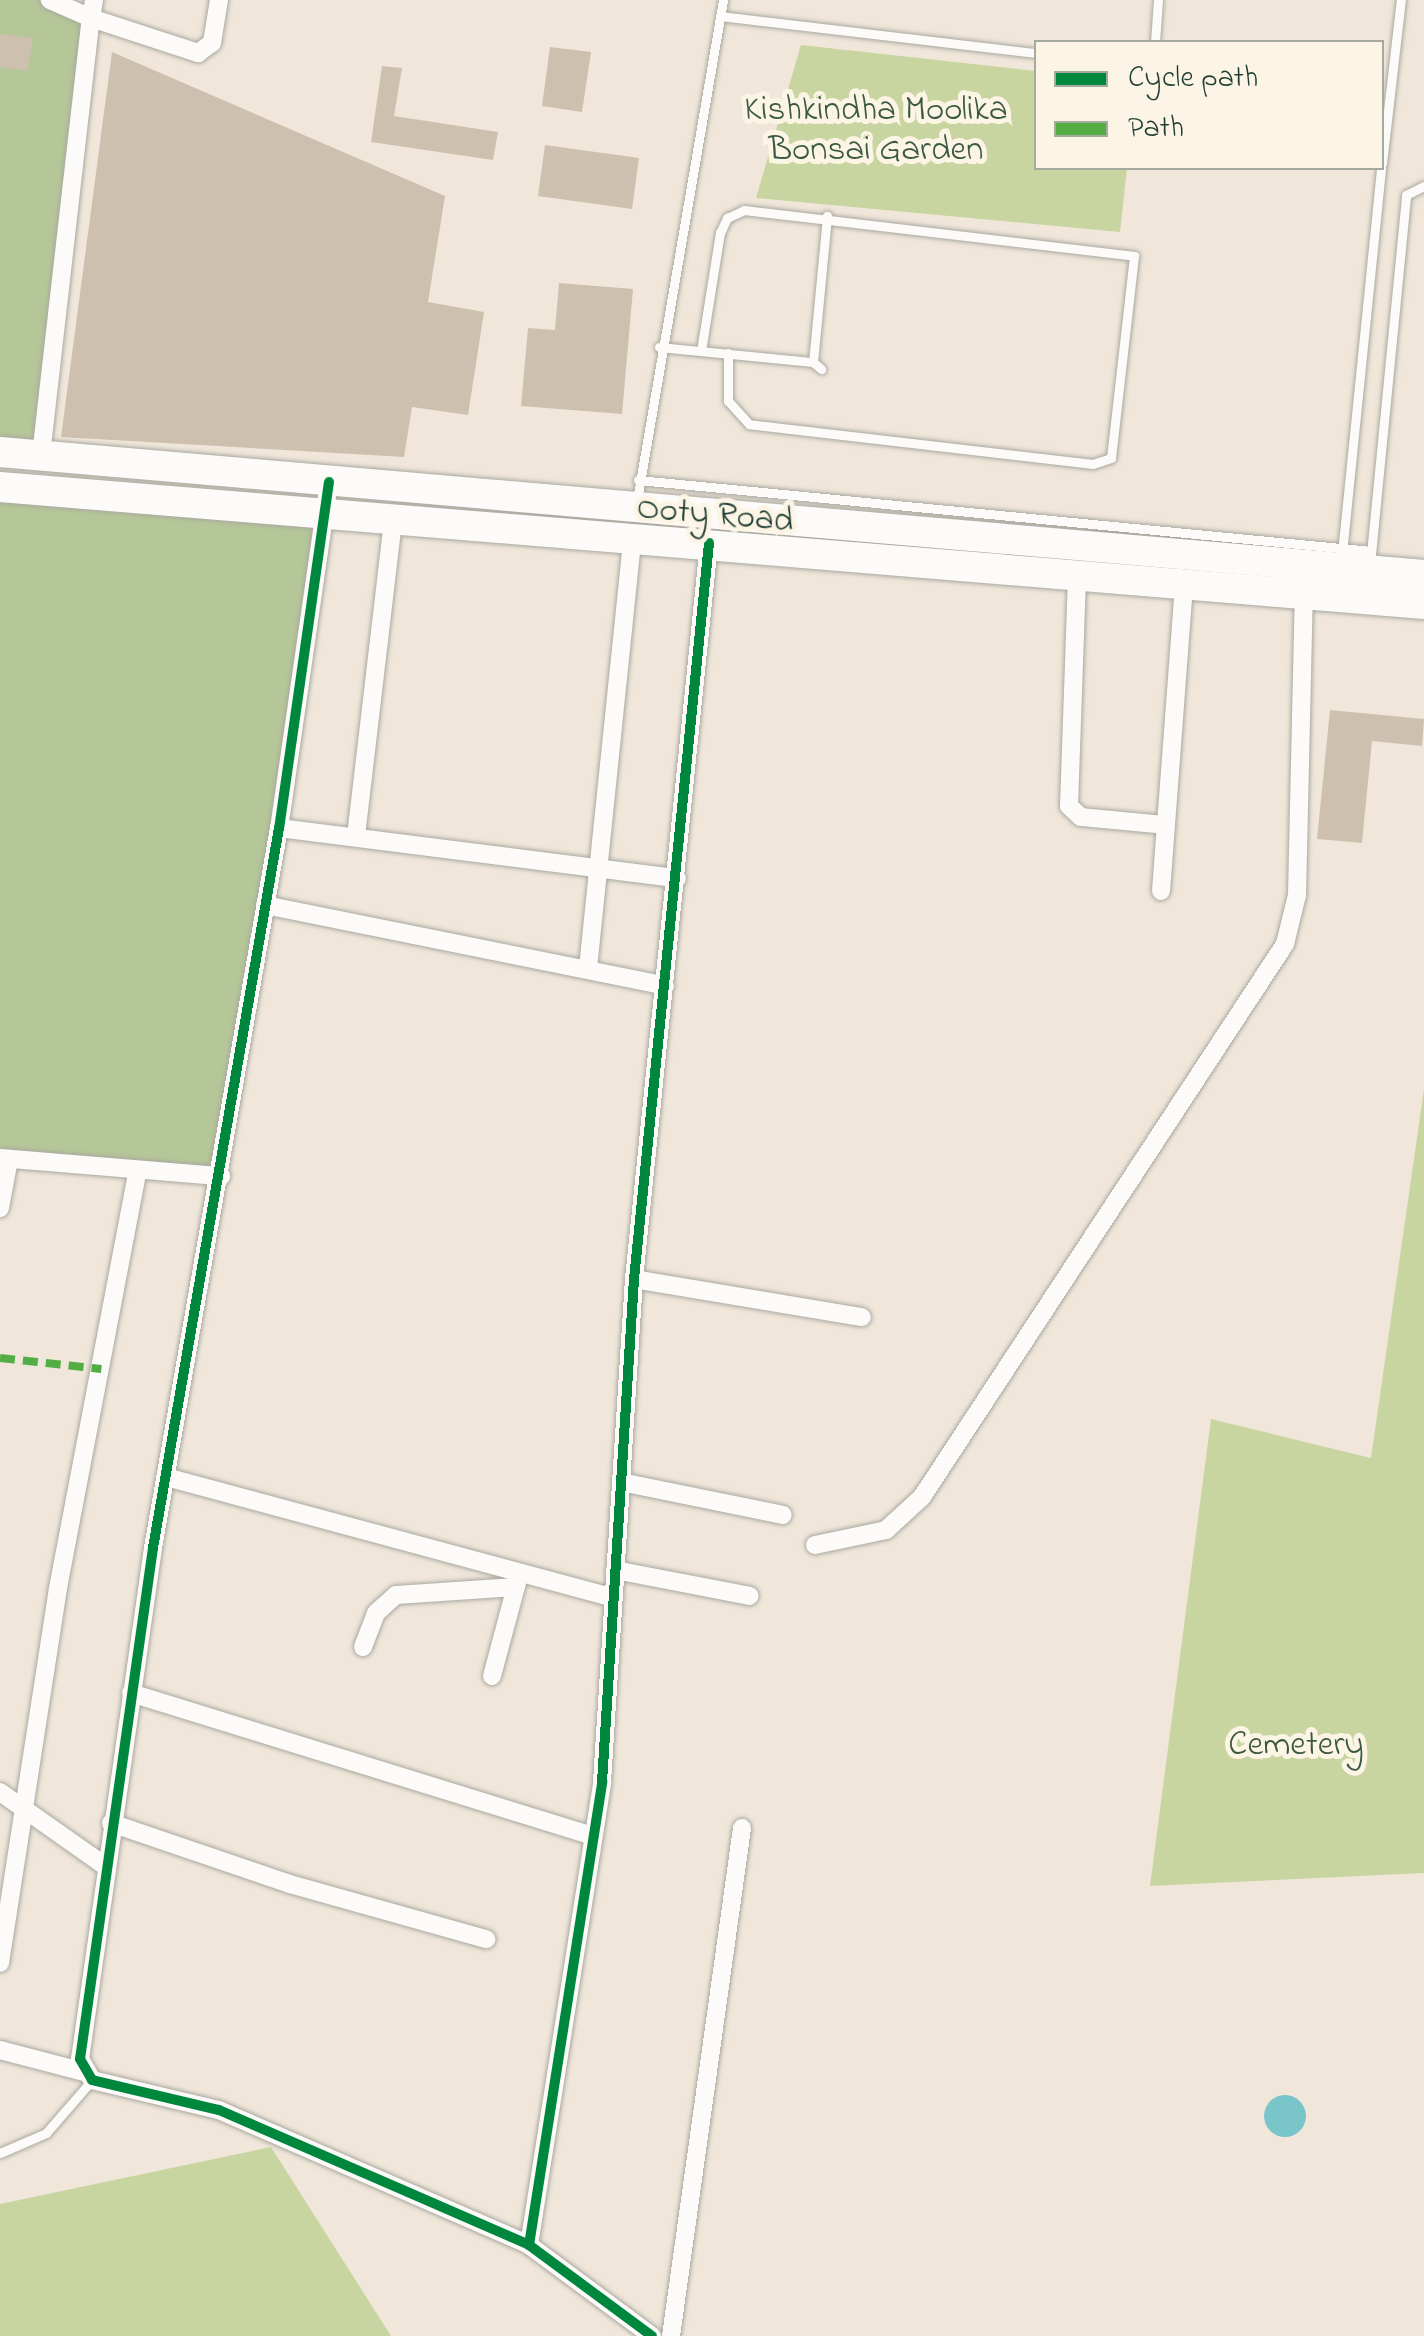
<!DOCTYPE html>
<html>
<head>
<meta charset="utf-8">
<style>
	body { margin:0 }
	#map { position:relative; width:1424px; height:2336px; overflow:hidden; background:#f0e7da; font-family:"Indie Flower",sans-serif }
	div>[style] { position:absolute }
	.green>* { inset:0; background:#c8d5a0 }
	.forest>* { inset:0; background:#b5c798 }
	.water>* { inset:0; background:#7ac5c9 }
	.round { border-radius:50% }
	.building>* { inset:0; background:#cdc0af }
	.roads { filter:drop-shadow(0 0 2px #aaa8a0) drop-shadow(0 0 2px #aaa8a0) }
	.lane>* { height:9px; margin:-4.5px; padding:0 4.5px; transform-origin:4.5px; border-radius:4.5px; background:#fdfbf9 }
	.street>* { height:18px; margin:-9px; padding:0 9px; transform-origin:9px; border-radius:9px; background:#fdfbf9 }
	.primary>* { height:30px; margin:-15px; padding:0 15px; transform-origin:15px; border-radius:15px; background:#fdfbf9 }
	.quiet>* { height:8px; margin-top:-4px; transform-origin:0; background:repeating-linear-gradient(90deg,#52ad45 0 15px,transparent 0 23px) }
	.cycleway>* { height:10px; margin:-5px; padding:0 5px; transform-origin:5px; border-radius:5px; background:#00873e }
	span { translate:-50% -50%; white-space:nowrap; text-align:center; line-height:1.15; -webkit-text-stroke:10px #fcf5e5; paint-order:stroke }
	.park-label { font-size:35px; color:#3a5940 }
	.street-label { font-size:35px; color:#1f3d34 }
	.legend { position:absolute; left:1034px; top:40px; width:350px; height:130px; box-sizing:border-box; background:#fcf5e5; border:2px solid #a4ab9e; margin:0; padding:12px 18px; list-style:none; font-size:30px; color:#1f3d34 }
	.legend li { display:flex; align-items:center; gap:20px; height:50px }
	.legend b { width:50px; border:2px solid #a4ab9e }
</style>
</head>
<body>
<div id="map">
	<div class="green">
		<div style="clip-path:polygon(801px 45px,1036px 71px,1036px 168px,1127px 168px,1120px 232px,756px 198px)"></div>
		<div style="clip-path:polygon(1424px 1089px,1424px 1873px,1150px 1886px,1211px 1419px,1371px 1458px)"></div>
		<div style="clip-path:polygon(271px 2147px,391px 2336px,0 2336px,0 2204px)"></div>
	</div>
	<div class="forest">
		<div style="clip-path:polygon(0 0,58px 0,86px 16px,41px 455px,0 452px)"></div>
		<div style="clip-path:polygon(0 483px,321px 513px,221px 1176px,0 1155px)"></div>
	</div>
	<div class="water">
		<div class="round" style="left:1264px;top:2095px;width:42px;height:42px"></div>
	</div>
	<div class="building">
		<div style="clip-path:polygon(0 34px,33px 38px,27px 71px,0 67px)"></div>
		<div style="clip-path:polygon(550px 47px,591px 52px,582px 112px,542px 106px)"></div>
		<div style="clip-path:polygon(112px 52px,445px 196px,428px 302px,484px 312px,468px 415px,412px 407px,404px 457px,61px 437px)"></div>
		<div style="clip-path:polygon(382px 66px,402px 68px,394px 116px,498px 132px,493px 160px,371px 142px)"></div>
		<div style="clip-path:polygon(545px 145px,639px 158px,632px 209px,538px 196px)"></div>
		<div style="clip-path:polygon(559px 283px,633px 289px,622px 414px,521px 406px,528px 328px,555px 330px)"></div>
		<div style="clip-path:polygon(1330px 710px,1424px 719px,1422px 746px,1372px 741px,1362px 843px,1317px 839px)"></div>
	</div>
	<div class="roads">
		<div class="lane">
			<div style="left:720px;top:16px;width:318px;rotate:6.7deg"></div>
			<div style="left:1155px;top:42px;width:42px;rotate:-85.9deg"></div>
			<div style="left:1382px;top:163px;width:164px;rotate:-83.4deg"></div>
			<div style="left:659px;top:347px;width:155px;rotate:5.6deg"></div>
			<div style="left:813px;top:362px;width:11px;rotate:41deg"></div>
			<div style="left:701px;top:351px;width:120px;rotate:-80.9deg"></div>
			<div style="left:720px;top:233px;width:17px;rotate:-65deg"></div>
			<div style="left:727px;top:218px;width:19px;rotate:-25deg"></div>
			<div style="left:744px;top:210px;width:393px;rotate:6.7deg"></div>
			<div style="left:1134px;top:256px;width:203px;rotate:96.5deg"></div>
			<div style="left:1111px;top:458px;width:19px;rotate:162deg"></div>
			<div style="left:1093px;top:464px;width:346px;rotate:-173.4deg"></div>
			<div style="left:749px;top:424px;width:31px;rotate:-132deg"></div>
			<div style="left:728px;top:401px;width:48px;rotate:-90deg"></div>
			<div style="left:813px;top:362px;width:147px;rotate:-84.5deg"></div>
			<div style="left:638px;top:480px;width:736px;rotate:5.53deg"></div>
			<div style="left:637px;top:500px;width:507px;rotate:-80.24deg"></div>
			<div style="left:1342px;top:553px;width:387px;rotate:-84.2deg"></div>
			<div style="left:1371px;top:554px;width:361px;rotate:-84.4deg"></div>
			<div style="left:1406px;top:195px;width:20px;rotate:-27deg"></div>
			<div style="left:0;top:2153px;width:50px;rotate:-23.5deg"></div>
			<div style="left:46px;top:2133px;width:70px;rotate:-49deg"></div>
		</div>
		<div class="street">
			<div style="left:94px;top:0;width:18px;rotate:99deg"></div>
			<div style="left:91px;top:18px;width:113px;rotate:18.1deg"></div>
			<div style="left:198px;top:53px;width:17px;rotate:-36deg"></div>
			<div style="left:212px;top:43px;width:44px;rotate:-80.8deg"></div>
			<div style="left:41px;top:455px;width:440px;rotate:-83.5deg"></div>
			<div style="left:91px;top:18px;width:45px;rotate:-156.3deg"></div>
			<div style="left:329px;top:482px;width:350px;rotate:98.2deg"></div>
			<div style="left:279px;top:828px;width:731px;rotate:99.93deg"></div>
			<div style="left:153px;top:1548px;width:516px;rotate:98.13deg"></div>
			<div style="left:80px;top:2059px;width:24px;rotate:60deg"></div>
			<div style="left:92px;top:2080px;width:130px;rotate:13.3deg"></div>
			<div style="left:219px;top:2110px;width:338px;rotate:23.5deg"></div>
			<div style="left:529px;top:2245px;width:153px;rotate:36.5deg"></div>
			<div style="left:1077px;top:577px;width:229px;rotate:92deg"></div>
			<div style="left:1069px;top:806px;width:16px;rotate:43deg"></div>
			<div style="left:1081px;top:817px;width:85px;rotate:5.4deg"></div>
			<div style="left:279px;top:828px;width:401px;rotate:7.2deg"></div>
			<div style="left:356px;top:836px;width:319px;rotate:-83.3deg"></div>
			<div style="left:1161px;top:891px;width:306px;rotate:-85.7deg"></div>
			<div style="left:265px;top:905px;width:408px;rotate:11.4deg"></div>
			<div style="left:588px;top:968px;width:434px;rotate:-84.1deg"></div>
			<div style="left:0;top:1158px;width:222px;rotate:4.7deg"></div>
			<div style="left:0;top:1208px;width:50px;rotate:-79.6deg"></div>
			<div style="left:634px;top:1279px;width:231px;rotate:9.5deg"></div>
			<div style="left:166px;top:1477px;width:463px;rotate:15.1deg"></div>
			<div style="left:621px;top:1482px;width:165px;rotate:11.5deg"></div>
			<div style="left:815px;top:1545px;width:73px;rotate:-11.9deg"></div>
			<div style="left:886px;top:1530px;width:49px;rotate:-42.5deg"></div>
			<div style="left:922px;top:1497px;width:661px;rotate:-56.72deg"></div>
			<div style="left:1285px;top:944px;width:50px;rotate:-76.2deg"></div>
			<div style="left:1297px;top:895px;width:298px;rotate:-88.7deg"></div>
			<div style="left:615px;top:1570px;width:137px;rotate:10.9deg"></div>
			<div style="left:363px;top:1647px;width:36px;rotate:-69deg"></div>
			<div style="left:376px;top:1613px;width:27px;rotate:-42deg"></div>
			<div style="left:396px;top:1595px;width:120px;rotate:-3.8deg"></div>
			<div style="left:492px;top:1676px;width:100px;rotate:-75deg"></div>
			<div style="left:131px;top:1693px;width:483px;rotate:17.2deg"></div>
			<div style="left:0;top:1792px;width:127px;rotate:35.1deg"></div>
			<div style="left:111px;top:1823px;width:189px;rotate:18.8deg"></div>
			<div style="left:290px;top:1884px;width:204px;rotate:15.7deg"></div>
			<div style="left:0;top:1963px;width:379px;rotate:-81.2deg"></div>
			<div style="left:58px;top:1588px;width:423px;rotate:-79.2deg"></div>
			<div style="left:0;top:2050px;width:87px;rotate:14.7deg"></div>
			<div style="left:529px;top:2245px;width:469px;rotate:-81deg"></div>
			<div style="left:602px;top:1782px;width:504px;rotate:-86.36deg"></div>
			<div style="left:634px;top:1279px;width:740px;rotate:-84.18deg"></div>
			<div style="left:671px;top:2336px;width:513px;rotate:-82.04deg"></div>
		</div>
		<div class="primary">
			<div style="left:0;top:452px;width:1429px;rotate:4.94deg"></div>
			<div style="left:0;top:487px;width:1429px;rotate:4.7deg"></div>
		</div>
	</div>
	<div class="quiet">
		<div style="left:0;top:1358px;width:102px;rotate:6.2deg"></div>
	</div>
	<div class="cycleway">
		<div style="left:329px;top:482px;width:350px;rotate:98.2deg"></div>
		<div style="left:279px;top:828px;width:731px;rotate:99.93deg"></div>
		<div style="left:153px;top:1548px;width:516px;rotate:98.13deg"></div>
		<div style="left:80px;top:2059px;width:24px;rotate:60deg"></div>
		<div style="left:92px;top:2080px;width:130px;rotate:13.3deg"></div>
		<div style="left:219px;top:2110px;width:338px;rotate:23.5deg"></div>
		<div style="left:529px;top:2245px;width:153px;rotate:36.5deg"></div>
		<div style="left:529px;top:2245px;width:469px;rotate:-81deg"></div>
		<div style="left:602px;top:1782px;width:504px;rotate:-86.36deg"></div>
		<div style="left:634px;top:1279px;width:740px;rotate:-84.18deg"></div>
	</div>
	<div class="park-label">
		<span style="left:876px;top:131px">Kishkindha Moolika<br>Bonsai Garden</span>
		<span style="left:1296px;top:1746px">Cemetery</span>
	</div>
	<div class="street-label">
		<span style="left:715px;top:516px;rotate:5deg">Ooty Road</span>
	</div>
	<ul class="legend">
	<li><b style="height:12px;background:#00873e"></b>Cycle path</li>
	<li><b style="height:12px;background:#52ad45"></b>Path</li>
	</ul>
</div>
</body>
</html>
